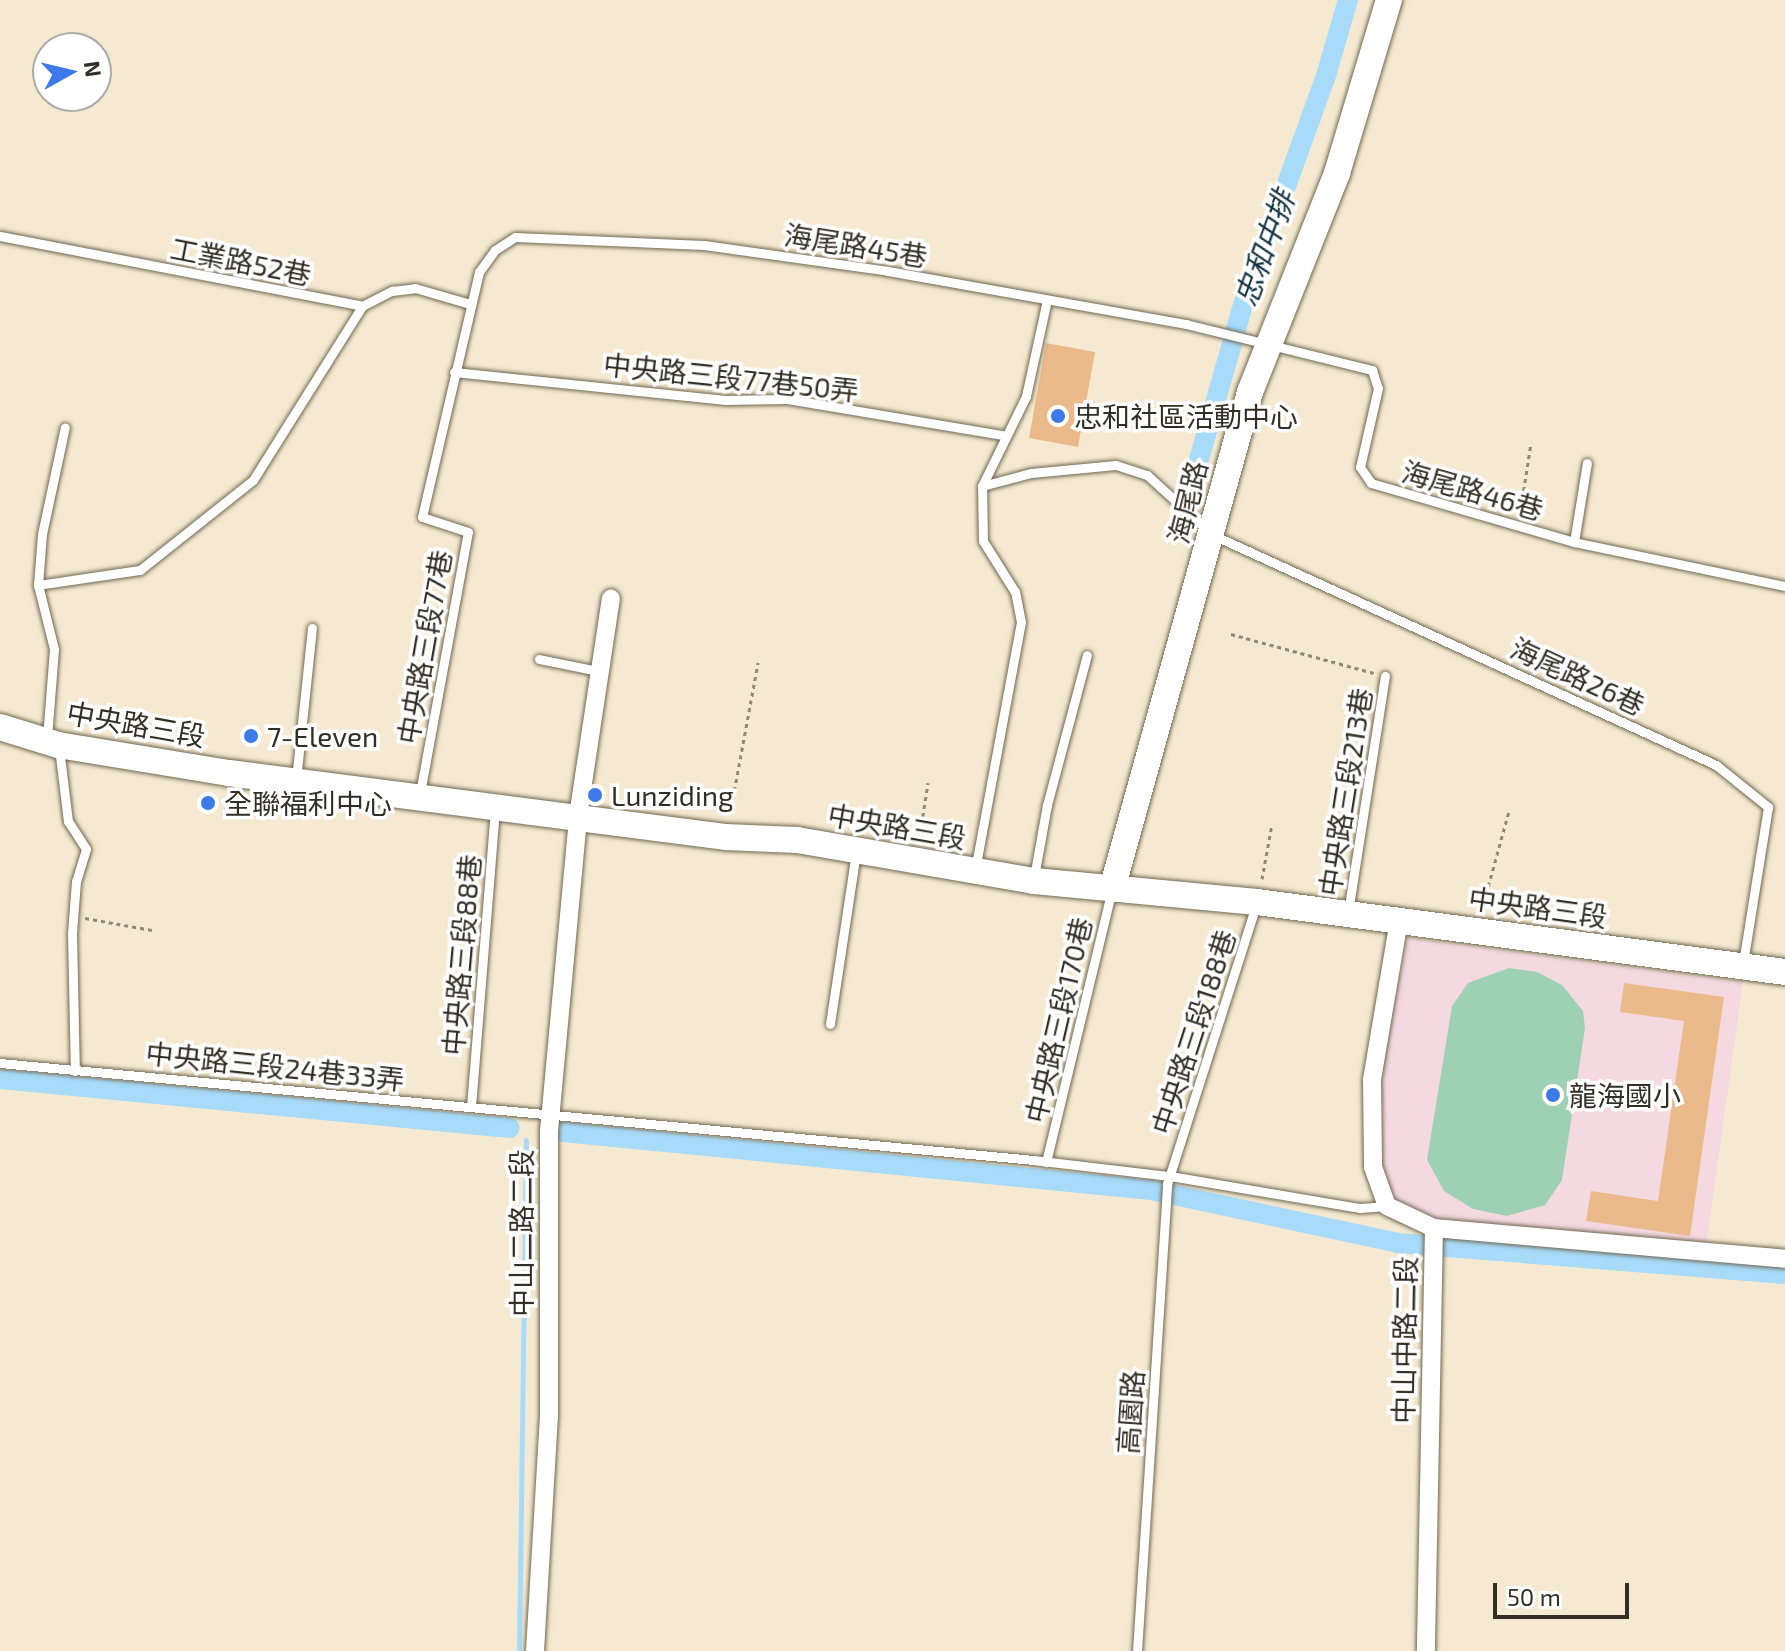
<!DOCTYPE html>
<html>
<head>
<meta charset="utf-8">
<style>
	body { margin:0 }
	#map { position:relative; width:1785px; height:1651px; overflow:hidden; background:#f5ead1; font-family:"Exo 2","Noto Sans TC",sans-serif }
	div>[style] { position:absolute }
	.education>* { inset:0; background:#f4d9e0 }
	.green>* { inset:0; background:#9ed1b3 }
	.stream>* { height:5px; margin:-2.5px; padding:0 2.5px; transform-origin:2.5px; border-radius:2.5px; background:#a7dbf9 }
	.canal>* { height:20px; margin:-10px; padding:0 10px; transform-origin:10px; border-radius:10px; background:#a7dbf9 }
	.building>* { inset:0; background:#ebba8b }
	.path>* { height:3px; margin-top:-1.5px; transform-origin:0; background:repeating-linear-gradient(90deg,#918978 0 4px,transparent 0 8px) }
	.roads { filter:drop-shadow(0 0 2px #706751) drop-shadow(0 0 2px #706751) }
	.lane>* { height:9px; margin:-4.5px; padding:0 4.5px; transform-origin:4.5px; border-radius:4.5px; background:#fff }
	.street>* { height:18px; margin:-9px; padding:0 9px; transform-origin:9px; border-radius:9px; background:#fff }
	.secondary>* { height:26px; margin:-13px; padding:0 13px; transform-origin:13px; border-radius:13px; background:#fff }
	.dots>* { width:22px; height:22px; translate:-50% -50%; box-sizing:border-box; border:4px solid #fff; border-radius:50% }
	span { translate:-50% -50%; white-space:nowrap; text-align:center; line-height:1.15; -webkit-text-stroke:7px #fff; paint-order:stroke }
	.street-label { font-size:28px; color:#322e24 }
	.poi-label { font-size:28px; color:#322e24 }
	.left { translate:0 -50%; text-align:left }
	.water-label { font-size:30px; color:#133241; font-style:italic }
	.north { position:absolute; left:32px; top:32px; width:80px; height:80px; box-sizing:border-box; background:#fff; border:2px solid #adaba7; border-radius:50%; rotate:82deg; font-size:22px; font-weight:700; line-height:32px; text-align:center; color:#322e24 }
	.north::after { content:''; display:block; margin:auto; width:28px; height:36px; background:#3b7ae8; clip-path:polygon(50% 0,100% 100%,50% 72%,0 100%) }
	.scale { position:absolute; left:1493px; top:1583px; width:136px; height:36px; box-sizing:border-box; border:4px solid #322e24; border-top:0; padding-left:10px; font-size:24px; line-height:28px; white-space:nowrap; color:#322e24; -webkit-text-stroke:6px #fff; paint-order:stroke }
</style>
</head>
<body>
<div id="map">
	<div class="education">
		<div style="clip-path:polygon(1408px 938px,1743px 982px,1706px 1247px,1446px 1221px,1412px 1214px,1389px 1200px,1381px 1178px,1380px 1071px)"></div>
	</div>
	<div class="green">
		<div style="clip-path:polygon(1509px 968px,1537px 972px,1562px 985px,1583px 1011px,1585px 1028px,1562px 1180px,1545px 1205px,1507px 1216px,1473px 1209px,1444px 1191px,1427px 1160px,1452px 1006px,1468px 983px)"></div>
	</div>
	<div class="stream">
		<div style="left:519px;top:1651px;width:511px;rotate:-89.22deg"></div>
	</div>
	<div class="canal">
		<div style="left:1188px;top:498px;width:201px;rotate:-74.1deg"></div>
		<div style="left:1243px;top:305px;width:240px;rotate:-70.1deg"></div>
		<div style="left:1325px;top:79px;width:82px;rotate:-73.8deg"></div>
		<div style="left:0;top:1079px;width:512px;rotate:5.49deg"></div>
		<div style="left:563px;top:1132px;width:591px;rotate:5.63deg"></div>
		<div style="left:1151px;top:1190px;width:253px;rotate:12.1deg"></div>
		<div style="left:1398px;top:1243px;width:388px;rotate:4.6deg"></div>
	</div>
	<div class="building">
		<div style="clip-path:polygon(1046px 343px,1095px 352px,1078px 447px,1029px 438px)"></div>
		<div style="clip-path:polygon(1624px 983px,1724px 997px,1690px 1236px,1586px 1221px,1591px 1191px,1658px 1201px,1684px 1021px,1620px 1012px)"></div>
	</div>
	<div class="path">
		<div style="left:1520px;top:514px;width:72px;rotate:-81.2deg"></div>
		<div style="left:1231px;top:634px;width:148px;rotate:15.3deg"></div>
		<div style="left:730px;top:814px;width:154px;rotate:-79.5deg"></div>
		<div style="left:919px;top:840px;width:58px;rotate:-81deg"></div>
		<div style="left:1262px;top:879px;width:56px;rotate:-79.7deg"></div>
		<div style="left:1482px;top:909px;width:102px;rotate:-74.6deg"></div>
		<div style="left:85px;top:918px;width:68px;rotate:10.2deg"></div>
	</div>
	<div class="roads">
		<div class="lane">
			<div style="left:0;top:236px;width:369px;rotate:10.9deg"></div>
			<div style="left:362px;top:306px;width:34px;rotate:-27deg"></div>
			<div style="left:392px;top:291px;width:23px;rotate:-7deg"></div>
			<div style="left:415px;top:288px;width:57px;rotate:16.2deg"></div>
			<div style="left:454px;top:372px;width:273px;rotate:5.9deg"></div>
			<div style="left:726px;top:400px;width:61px;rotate:-0.9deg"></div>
			<div style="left:787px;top:399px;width:219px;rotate:9.5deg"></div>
			<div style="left:982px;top:486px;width:51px;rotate:-14.9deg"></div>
			<div style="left:1031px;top:473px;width:85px;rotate:-5.4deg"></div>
			<div style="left:1116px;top:465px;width:33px;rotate:18deg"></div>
			<div style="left:1147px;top:475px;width:89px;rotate:42.3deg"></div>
			<div style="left:1213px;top:535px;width:553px;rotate:24.57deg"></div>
			<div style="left:1716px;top:765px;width:67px;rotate:38.9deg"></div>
			<div style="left:1768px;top:807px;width:158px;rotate:99.1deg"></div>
			<div style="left:1574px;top:542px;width:80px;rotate:-80.7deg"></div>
			<div style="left:38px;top:585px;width:103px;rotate:-8.4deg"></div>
			<div style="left:140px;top:570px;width:144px;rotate:-38.5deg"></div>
			<div style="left:253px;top:480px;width:205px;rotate:-57.9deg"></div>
			<div style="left:539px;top:659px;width:60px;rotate:11.5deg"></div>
			<div style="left:47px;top:738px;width:89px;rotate:-85.5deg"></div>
			<div style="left:54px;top:649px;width:66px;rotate:-104deg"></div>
			<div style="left:38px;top:585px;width:51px;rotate:-85.5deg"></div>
			<div style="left:42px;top:534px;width:109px;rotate:-77.9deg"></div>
			<div style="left:59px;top:748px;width:74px;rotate:83deg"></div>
			<div style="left:68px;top:821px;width:33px;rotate:57deg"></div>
			<div style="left:86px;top:849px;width:34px;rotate:107deg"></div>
			<div style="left:76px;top:881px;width:52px;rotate:94.4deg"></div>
			<div style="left:72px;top:933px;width:138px;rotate:88.8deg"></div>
			<div style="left:296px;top:780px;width:153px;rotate:-84deg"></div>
			<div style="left:420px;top:793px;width:265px;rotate:-79.6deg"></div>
			<div style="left:468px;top:532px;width:48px;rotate:-161.9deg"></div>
			<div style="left:422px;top:517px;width:252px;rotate:-76.9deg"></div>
			<div style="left:479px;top:272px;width:27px;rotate:-54deg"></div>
			<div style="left:495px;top:250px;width:24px;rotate:-33deg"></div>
			<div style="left:515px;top:237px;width:189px;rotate:2.4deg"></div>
			<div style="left:704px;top:245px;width:186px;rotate:8deg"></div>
			<div style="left:888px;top:271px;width:303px;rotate:10.1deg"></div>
			<div style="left:1186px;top:324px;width:192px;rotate:13.9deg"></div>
			<div style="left:1372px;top:370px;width:19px;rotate:72deg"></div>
			<div style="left:1378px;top:388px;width:81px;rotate:102.8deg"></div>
			<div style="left:1360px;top:467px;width:19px;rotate:55deg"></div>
			<div style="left:1371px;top:483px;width:211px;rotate:16.2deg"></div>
			<div style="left:1574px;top:542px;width:216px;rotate:11.8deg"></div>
			<div style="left:975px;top:870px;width:252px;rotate:-79.5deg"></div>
			<div style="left:1021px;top:622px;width:31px;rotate:-101deg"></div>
			<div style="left:1015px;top:592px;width:60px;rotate:-122.1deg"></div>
			<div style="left:983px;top:541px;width:55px;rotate:-91deg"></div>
			<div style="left:982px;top:486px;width:100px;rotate:-63.9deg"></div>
			<div style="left:1026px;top:396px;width:98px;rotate:-77.7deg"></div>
			<div style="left:1034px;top:877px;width:73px;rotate:-79.8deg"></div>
			<div style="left:1047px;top:805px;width:155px;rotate:-75.1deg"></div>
			<div style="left:1348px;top:912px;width:239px;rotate:-81.1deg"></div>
			<div style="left:830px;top:1024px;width:174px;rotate:-81.4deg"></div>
			<div style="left:0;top:1063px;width:1038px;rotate:5.36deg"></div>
			<div style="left:1033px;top:1160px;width:138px;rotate:6.7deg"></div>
			<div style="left:1170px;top:1176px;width:193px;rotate:9.6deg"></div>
			<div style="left:1360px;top:1208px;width:27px;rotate:-4deg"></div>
			<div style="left:471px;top:1107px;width:299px;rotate:-85.4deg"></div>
			<div style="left:1046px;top:1162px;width:277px;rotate:-76.4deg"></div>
			<div style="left:1137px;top:1651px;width:468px;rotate:-86.3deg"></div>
			<div style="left:1167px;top:1184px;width:293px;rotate:-72.3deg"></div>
		</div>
		<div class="street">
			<div style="left:1399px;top:920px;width:162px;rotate:99.6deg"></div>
			<div style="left:1372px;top:1080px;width:87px;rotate:89.3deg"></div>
			<div style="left:1373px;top:1167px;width:41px;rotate:70.3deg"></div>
			<div style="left:1387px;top:1206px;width:52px;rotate:25.1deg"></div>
			<div style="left:1434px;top:1228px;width:423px;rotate:91.1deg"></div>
			<div style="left:1434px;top:1228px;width:352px;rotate:5deg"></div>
			<div style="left:535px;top:1651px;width:234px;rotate:-86.6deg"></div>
			<div style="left:549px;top:1417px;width:286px;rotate:-90deg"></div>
			<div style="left:549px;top:1131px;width:316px;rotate:-84.7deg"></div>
			<div style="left:578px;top:816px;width:220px;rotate:-81.4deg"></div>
		</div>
		<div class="secondary">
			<div style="left:0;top:727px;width:61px;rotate:17.2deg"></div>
			<div style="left:58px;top:745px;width:173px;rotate:9.3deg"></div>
			<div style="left:229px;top:773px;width:500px;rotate:7.35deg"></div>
			<div style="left:725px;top:837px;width:72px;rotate:2.4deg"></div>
			<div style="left:797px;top:840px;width:241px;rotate:9.8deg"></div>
			<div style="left:1034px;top:881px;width:224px;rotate:5.4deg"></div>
			<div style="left:1257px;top:902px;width:533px;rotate:7.55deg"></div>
			<div style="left:1112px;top:889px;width:516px;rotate:-74.48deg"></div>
			<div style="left:1250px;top:392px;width:236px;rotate:-68.3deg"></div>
			<div style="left:1337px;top:173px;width:181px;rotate:-73.3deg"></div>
		</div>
	</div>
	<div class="dots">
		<div style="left:1058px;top:416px;background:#3b7ae8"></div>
		<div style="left:251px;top:736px;background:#3b7ae8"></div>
		<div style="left:595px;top:795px;background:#3b7ae8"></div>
		<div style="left:208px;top:803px;background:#3b7ae8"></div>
		<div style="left:1553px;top:1095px;background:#3b7ae8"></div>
	</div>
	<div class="street-label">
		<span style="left:856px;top:245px;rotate:9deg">海尾路45巷</span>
		<span style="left:241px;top:261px;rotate:11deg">工業路52巷</span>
		<span style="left:731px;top:377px;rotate:6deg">中央路三段77巷50弄</span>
		<span style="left:1473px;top:490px;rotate:16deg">海尾路46巷</span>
		<span style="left:1187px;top:502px;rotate:-76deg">海尾路</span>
		<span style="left:424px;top:647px;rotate:-80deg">中央路三段77巷</span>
		<span style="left:1578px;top:676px;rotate:25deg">海尾路26巷</span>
		<span style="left:136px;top:724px;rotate:10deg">中央路三段</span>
		<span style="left:1345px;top:792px;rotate:-81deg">中央路三段213巷</span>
		<span style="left:897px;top:826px;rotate:10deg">中央路三段</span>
		<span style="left:1538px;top:907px;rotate:8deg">中央路三段</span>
		<span style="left:461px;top:955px;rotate:-85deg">中央路三段88巷</span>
		<span style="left:1058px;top:1020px;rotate:-77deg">中央路三段170巷</span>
		<span style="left:1193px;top:1032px;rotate:-72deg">中央路三段188巷</span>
		<span style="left:275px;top:1066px;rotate:6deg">中央路三段24巷33弄</span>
		<span style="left:521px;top:1233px;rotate:-90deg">中山二路二段</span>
		<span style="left:1404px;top:1340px;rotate:-89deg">中山中路二段</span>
		<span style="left:1130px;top:1412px;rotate:-86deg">高園路</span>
	</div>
	<div class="poi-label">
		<span class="left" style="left:1074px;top:416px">忠和社區活動中心</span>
		<span class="left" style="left:267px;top:736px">7-Eleven</span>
		<span class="left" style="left:611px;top:795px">Lunziding</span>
		<span class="left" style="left:224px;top:803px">全聯福利中心</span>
		<span class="left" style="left:1569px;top:1095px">龍海國小</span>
	</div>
	<div class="water-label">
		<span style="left:1264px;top:248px;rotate:-70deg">忠和中排</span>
	</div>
	<div class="north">N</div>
	<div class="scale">50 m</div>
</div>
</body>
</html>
